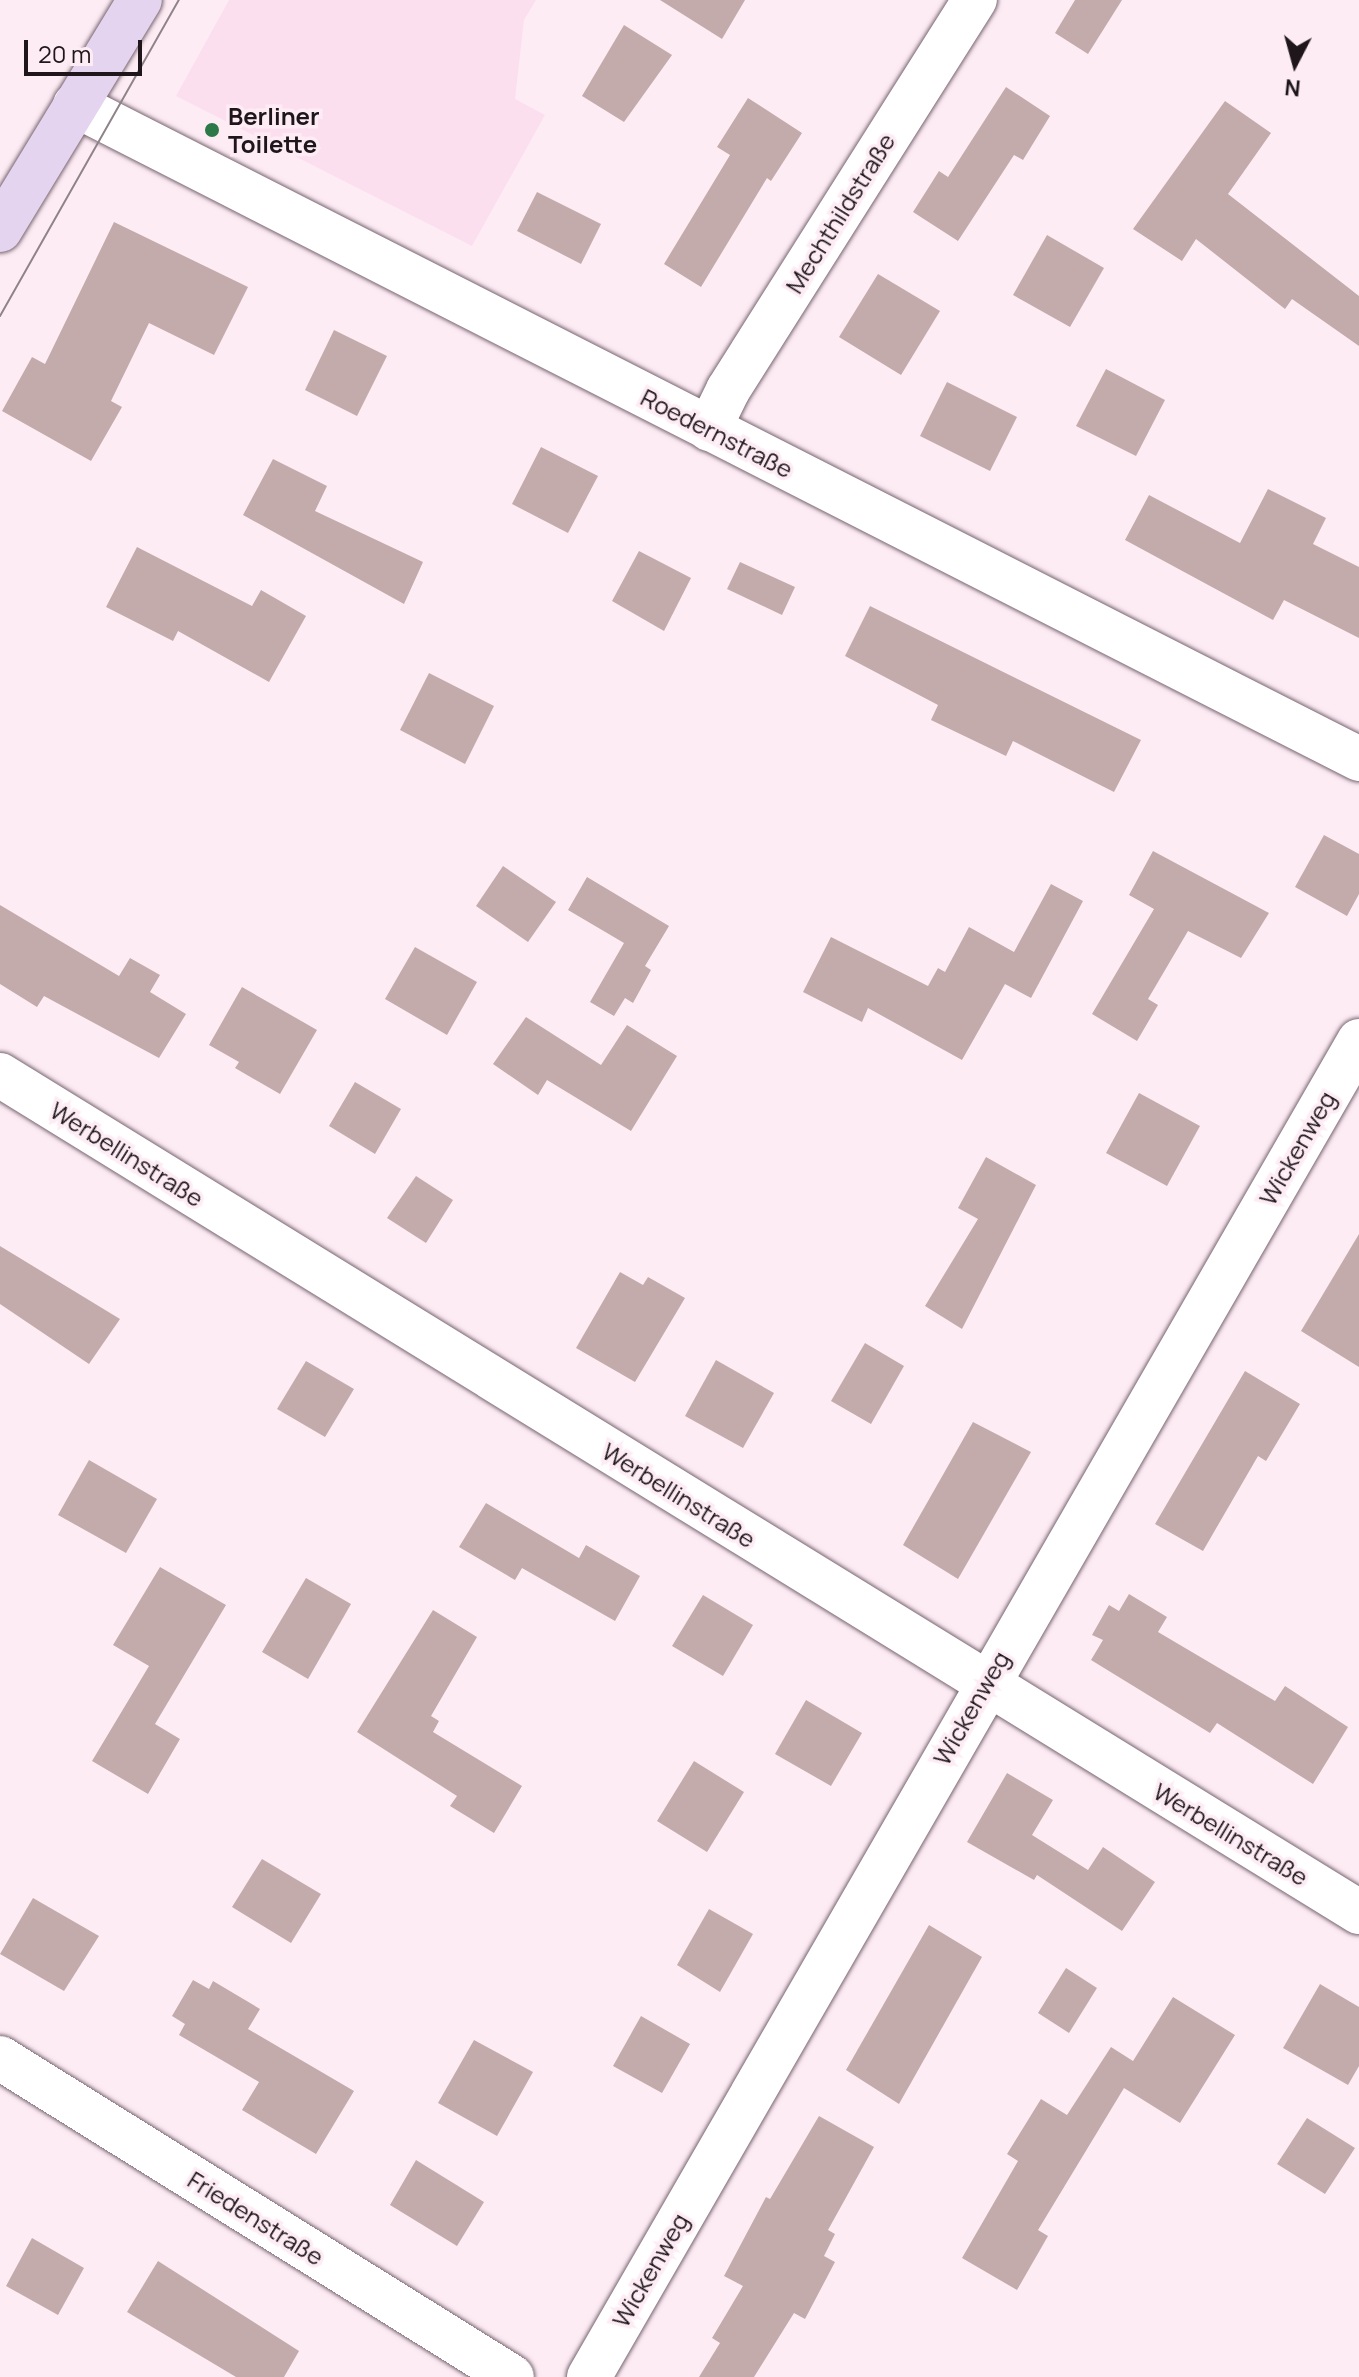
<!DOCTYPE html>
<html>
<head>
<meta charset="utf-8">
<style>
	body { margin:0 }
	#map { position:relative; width:1359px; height:2377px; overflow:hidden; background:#feecf5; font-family:Manrope,sans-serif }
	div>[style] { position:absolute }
	.built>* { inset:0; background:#fcdfef }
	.building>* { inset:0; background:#c3abab }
	.roads { filter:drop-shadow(0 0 2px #77656f) drop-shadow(0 0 2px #77656f) }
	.street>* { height:44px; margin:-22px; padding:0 22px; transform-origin:22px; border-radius:22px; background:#fff }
	.secondary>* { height:44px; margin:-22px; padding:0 22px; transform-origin:22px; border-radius:22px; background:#e4d4ef }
	.tram>* { height:2px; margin:-1px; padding:0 1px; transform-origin:1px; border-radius:1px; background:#8f8289 }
	.dots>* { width:22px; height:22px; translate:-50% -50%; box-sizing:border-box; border:4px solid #feecf5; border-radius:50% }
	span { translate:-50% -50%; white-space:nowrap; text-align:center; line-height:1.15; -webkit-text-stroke:7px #feecf5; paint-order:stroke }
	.poi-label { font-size:24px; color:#1e161b; font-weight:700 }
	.left { translate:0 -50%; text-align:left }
	.street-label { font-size:24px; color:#1e161b }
	.north { position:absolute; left:1255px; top:24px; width:80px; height:80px; -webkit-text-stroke:6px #feecf5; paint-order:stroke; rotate:186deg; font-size:22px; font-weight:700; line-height:32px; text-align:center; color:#1e161b }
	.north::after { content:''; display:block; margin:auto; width:28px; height:36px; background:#1e161b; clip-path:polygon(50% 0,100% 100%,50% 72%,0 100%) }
	.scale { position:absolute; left:24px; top:40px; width:118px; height:36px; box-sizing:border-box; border:4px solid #1e161b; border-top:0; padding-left:10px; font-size:24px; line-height:28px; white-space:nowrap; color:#1e161b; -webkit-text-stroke:6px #feecf5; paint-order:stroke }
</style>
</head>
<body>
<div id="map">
	<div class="built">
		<div style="clip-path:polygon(229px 0,536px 0,524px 20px,515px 99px,545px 115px,472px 246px,176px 96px)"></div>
	</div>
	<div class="building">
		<div style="clip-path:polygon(660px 0,745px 0,722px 39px)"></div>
		<div style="clip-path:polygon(1075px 0,1122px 0,1088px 54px,1055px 33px)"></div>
		<div style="clip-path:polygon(624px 25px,672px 55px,624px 122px,582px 96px)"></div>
		<div style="clip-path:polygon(1006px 87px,1050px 116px,1023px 160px,1014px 155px,958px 241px,913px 212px,939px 171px,948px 177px)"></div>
		<div style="clip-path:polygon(748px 98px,802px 133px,771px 181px,767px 178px,701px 287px,664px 264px,730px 155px,717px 147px)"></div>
		<div style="clip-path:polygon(1225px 101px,1271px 133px,1228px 194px,1359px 296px,1359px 346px,1292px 299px,1285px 309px,1196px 239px,1182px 261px,1133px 229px)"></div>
		<div style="clip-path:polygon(537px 192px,601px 224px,581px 264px,517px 231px)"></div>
		<div style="clip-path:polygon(114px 222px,248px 287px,214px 355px,149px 323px,111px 401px,122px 407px,91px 461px,2px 411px,32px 357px,45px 364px)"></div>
		<div style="clip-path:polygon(1047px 235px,1104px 268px,1070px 327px,1013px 295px)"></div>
		<div style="clip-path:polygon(878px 274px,940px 311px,901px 375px,839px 337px)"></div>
		<div style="clip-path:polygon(334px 330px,387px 356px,357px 416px,305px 390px)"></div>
		<div style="clip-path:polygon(1106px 369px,1165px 400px,1136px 456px,1076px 426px)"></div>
		<div style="clip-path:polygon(947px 382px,1017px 417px,990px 471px,920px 436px)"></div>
		<div style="clip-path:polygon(541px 447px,598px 476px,568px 533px,512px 504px)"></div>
		<div style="clip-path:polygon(273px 459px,327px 486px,315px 511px,423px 562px,404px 604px,243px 515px)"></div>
		<div style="clip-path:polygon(1268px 489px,1326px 518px,1313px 544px,1359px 567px,1359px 638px,1284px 600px,1273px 620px,1125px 540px,1149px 495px,1240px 543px)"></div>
		<div style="clip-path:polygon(137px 547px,252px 606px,261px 590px,306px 616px,269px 682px,178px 631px,173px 641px,106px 607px)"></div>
		<div style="clip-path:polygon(639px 551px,691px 578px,664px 631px,612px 601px)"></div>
		<div style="clip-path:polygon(740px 562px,795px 587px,782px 615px,727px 589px)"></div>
		<div style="clip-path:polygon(870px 606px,1141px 740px,1114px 792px,1013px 741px,1006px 756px,931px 720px,938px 705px,845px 656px)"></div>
		<div style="clip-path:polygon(429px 673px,494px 706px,465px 764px,400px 730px)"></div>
		<div style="clip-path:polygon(1324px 835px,1359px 854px,1359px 894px,1347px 916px,1295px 887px)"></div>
		<div style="clip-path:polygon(1153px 851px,1269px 913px,1241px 958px,1188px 931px,1148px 999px,1158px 1005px,1137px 1041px,1092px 1014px,1154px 909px,1129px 895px)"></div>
		<div style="clip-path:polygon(503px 866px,556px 902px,528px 942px,476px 906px)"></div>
		<div style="clip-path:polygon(587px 877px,669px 926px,645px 966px,651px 970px,633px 1003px,625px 998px,614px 1016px,590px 1002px,624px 943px,568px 910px)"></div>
		<div style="clip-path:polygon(1051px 884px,1083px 901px,1031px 998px,1005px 984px,962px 1060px,868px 1008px,862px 1022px,803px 992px,831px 937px,928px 986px,938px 968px,945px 972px,969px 927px,1014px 952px)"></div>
		<div style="clip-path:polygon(0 905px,119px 976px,130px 958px,160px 975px,150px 992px,186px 1014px,159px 1058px,44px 996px,37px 1007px,0 984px)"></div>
		<div style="clip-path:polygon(415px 947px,477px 982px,447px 1035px,385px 999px)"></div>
		<div style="clip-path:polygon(242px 987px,317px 1030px,280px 1094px,235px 1068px,239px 1062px,209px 1045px)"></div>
		<div style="clip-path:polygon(526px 1017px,601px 1065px,627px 1025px,677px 1056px,631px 1131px,547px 1080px,538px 1095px,493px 1064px)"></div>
		<div style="clip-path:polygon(355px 1082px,401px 1109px,375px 1154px,329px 1126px)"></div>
		<div style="clip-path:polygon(1139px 1093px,1200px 1126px,1167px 1186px,1106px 1153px)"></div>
		<div style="clip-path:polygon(986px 1157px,1036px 1185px,962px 1329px,925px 1306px,978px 1219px,958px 1208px)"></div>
		<div style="clip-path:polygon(416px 1176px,453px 1200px,426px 1243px,387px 1218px)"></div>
		<div style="clip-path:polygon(1359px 1234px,1359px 1367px,1301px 1331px)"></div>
		<div style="clip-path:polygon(0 1246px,120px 1319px,89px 1364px,0 1304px)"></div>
		<div style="clip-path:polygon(620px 1272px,643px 1285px,648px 1277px,685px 1298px,635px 1382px,576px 1348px)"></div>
		<div style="clip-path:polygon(865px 1343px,904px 1366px,871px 1424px,831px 1401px)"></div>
		<div style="clip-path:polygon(716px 1360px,774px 1393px,743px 1448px,685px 1416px)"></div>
		<div style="clip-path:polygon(306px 1361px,354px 1389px,325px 1437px,277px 1409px)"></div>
		<div style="clip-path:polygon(1245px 1371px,1300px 1404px,1266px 1461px,1258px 1456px,1203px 1551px,1155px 1524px)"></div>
		<div style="clip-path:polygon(973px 1422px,1031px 1452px,958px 1579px,903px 1545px)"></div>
		<div style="clip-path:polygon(89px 1460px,157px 1499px,126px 1553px,58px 1515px)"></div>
		<div style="clip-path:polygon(486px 1503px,579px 1558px,586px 1545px,640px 1576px,615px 1621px,522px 1568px,515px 1580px,459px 1547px)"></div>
		<div style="clip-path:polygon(160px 1567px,226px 1605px,155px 1724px,180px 1739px,148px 1794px,92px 1761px,149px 1666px,113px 1645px)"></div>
		<div style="clip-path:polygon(306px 1578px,351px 1604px,308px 1679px,262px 1652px)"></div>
		<div style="clip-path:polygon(1129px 1594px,1167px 1617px,1158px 1632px,1275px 1701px,1285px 1686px,1348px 1727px,1313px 1784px,1217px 1723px,1210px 1733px,1091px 1660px,1103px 1640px,1092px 1635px,1109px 1605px,1119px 1611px)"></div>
		<div style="clip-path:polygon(703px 1595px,753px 1625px,723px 1676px,672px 1646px)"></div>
		<div style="clip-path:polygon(433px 1610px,477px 1637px,431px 1716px,439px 1721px,433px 1732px,522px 1786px,494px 1833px,450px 1806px,457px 1796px,357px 1732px)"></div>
		<div style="clip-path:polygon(806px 1700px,862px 1733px,831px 1786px,775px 1754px)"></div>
		<div style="clip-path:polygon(694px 1761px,744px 1792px,707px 1852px,657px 1821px)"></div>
		<div style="clip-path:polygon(1007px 1773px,1053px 1800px,1032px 1835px,1088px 1870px,1103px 1847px,1155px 1882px,1122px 1931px,1037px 1875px,1034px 1880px,967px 1842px)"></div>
		<div style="clip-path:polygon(262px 1859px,321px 1894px,291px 1943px,232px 1907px)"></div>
		<div style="clip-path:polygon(33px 1898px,99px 1936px,64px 1991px,0 1954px)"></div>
		<div style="clip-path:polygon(709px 1909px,753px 1934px,720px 1992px,677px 1965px)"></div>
		<div style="clip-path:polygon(929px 1925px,982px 1957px,899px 2104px,846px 2070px)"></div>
		<div style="clip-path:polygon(1066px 1968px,1097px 1988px,1069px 2033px,1038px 2013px)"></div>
		<div style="clip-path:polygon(193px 1980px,209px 1989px,213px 1981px,260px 2009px,248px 2029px,354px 2091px,316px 2154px,242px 2110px,259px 2082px,179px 2035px,185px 2024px,172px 2016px)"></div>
		<div style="clip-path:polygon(1320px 1984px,1359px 2007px,1359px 2066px,1348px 2085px,1283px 2048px)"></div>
		<div style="clip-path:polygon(1173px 1997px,1235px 2035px,1180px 2123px,1124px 2088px,1038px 2230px,1048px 2236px,1017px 2290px,962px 2258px,1018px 2161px,1007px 2154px,1041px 2099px,1067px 2115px,1111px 2047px,1133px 2061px)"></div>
		<div style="clip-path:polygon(641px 2016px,690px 2044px,662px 2093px,613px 2066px)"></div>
		<div style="clip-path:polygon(474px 2040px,533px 2072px,497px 2136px,438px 2103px)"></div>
		<div style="clip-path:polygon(819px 2116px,874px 2147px,828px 2230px,835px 2234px,824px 2256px,835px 2262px,805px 2319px,794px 2313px,754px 2377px,699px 2377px,720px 2343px,712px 2338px,743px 2286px,724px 2276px,766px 2197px,770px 2199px)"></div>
		<div style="clip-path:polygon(1307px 2118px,1355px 2148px,1325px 2194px,1277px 2164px)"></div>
		<div style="clip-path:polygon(416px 2160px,484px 2202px,457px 2246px,390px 2205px)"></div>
		<div style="clip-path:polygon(32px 2238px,84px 2268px,58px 2315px,6px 2286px)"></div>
		<div style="clip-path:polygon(158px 2261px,299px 2351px,284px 2377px,236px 2377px,127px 2312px)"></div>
	</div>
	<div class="roads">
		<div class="street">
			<div style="left:75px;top:105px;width:1441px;rotate:26.99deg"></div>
			<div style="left:709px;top:429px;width:43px;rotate:-64deg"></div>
			<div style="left:728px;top:390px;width:462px;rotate:-57.7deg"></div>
			<div style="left:0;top:1075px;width:1596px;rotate:31.63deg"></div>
			<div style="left:0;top:2058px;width:603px;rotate:31.92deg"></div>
			<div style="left:589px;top:2377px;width:1542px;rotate:-60.04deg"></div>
		</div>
		<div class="secondary">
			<div style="left:0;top:230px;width:269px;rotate:-58.7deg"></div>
		</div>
	</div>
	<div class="tram">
		<div style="left:0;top:316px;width:363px;rotate:-60.5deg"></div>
	</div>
	<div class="dots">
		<div style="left:212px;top:130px;background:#2c7948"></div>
	</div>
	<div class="poi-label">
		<span class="left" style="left:228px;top:130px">Berliner<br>Toilette</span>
	</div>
	<div class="street-label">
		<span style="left:840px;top:213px;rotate:-58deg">Mechthildstraße</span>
		<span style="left:717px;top:433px;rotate:27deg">Roedernstraße</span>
		<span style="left:1297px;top:1148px;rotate:-60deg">Wickenweg</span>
		<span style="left:127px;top:1154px;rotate:32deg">Werbellinstraße</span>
		<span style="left:679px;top:1495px;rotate:32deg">Werbellinstraße</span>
		<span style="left:971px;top:1708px;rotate:-60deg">Wickenweg</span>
		<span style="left:1231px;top:1834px;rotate:31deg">Werbellinstraße</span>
		<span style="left:256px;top:2218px;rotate:32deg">Friedenstraße</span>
		<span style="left:650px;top:2270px;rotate:-60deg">Wickenweg</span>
	</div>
	<div class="north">N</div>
	<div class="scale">20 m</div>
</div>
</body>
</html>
